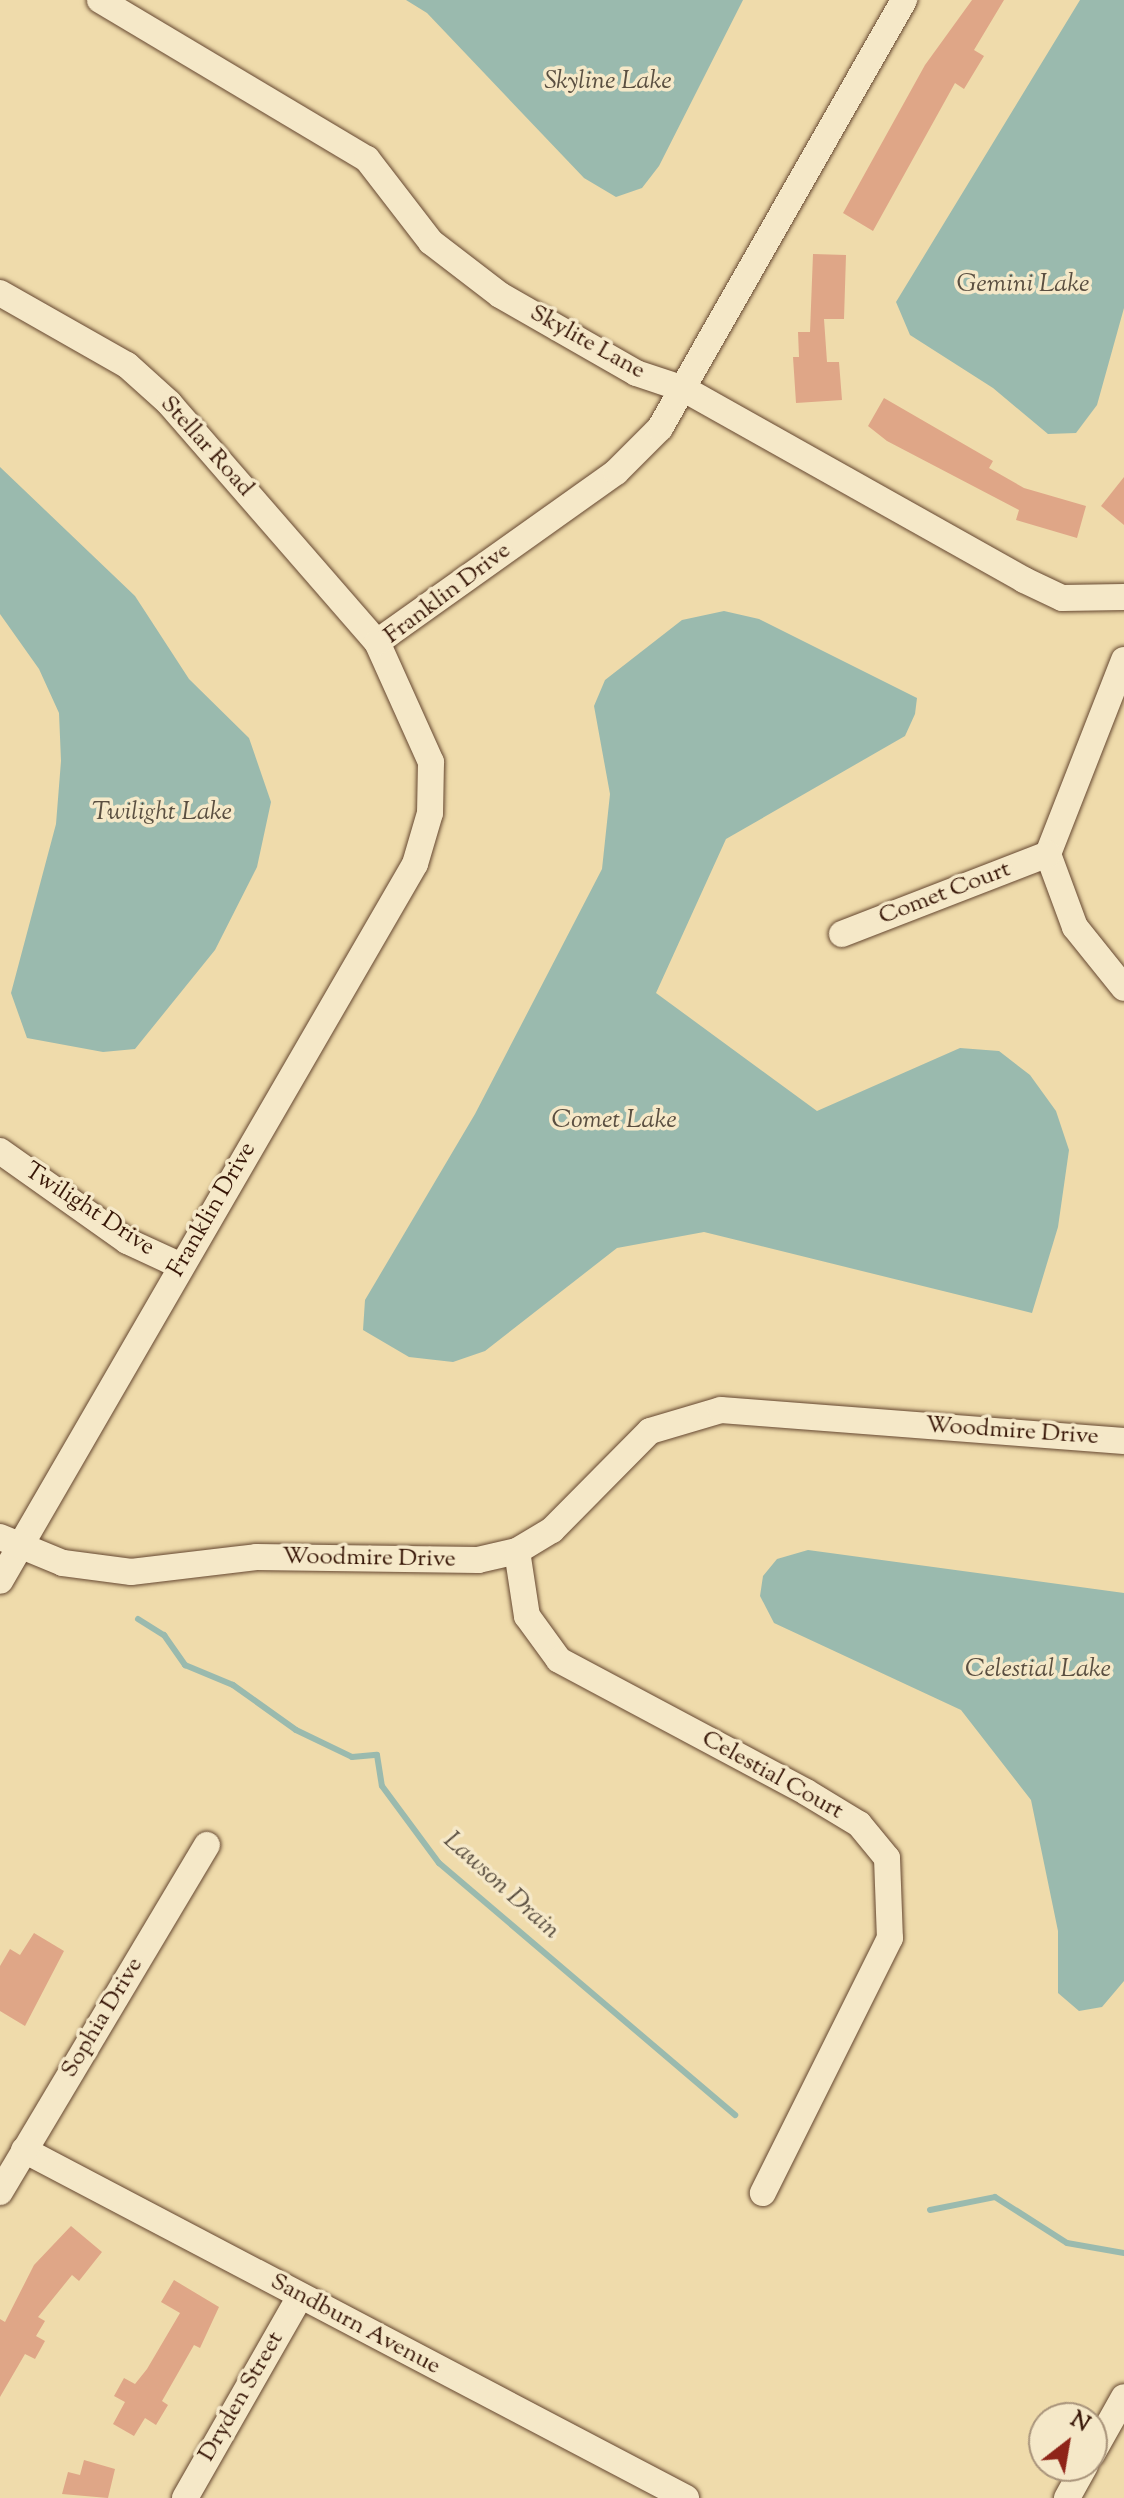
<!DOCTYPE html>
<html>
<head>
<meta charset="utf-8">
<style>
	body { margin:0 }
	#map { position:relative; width:1124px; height:2498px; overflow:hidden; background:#efdbab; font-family:"Sorts Mill Goudy",serif }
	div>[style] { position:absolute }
	.water>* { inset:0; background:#9abaae }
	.stream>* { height:6px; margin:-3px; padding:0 3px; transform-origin:3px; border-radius:3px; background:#9abaae }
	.building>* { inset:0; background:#dfa687 }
	.roads { filter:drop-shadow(0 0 2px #654730) drop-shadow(0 0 2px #654730) }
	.minor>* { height:26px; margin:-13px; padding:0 13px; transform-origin:13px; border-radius:13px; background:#f5e8c8 }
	span { translate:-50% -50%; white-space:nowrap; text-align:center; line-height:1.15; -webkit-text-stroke:7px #f5e8c8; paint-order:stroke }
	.street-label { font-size:24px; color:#371607 }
	.water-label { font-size:26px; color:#5a4f41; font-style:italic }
	.north { position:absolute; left:1028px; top:2402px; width:80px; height:80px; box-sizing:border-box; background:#f5e8c8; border:2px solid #a9947b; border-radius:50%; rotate:31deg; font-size:22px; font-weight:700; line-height:32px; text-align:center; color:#371607 }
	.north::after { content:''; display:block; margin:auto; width:28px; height:36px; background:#8f2418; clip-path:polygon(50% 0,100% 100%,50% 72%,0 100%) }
</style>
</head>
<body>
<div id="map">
	<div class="water">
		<div style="clip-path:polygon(406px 0,743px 0,659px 166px,642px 188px,616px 197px,584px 178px,427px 13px)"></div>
		<div style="clip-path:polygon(1080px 0,1124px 0,1124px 308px,1097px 405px,1076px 433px,1048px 434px,993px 388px,910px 335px,896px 302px)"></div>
		<div style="clip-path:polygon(0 467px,135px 596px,189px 679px,249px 738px,271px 802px,257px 867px,215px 950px,135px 1049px,103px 1052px,27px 1038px,11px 993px,56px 824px,61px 761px,59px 713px,39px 669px,0 614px)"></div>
		<div style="clip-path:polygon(724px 611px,759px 619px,917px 698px,915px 714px,905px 736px,726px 839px,656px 993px,817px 1111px,960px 1048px,999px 1051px,1030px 1075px,1056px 1111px,1069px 1150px,1058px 1227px,1032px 1313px,704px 1232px,617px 1248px,485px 1351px,453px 1362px,409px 1357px,363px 1330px,365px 1300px,475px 1114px,602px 869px,610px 794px,594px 706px,605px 680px,682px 620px)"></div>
		<div style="clip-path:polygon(808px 1550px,1124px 1593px,1124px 1981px,1102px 2007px,1079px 2011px,1058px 1993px,1058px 1931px,1031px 1800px,961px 1710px,774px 1623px,760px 1596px,763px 1576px,777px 1559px)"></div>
	</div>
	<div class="stream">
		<div style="left:138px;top:1619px;width:31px;rotate:32deg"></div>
		<div style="left:164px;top:1635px;width:37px;rotate:55deg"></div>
		<div style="left:185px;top:1665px;width:52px;rotate:22.6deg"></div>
		<div style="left:233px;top:1685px;width:77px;rotate:35.5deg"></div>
		<div style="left:296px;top:1730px;width:62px;rotate:25.7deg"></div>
		<div style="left:352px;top:1757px;width:25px;rotate:-5deg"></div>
		<div style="left:377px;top:1755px;width:31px;rotate:81deg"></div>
		<div style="left:382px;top:1786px;width:96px;rotate:53.5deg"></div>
		<div style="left:439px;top:1863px;width:389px;rotate:40.4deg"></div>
		<div style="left:930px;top:2210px;width:66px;rotate:-11.3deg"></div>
		<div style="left:995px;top:2197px;width:85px;rotate:32.6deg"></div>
		<div style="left:1067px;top:2243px;width:58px;rotate:10deg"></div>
	</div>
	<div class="building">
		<div style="clip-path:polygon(972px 0,1004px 0,974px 50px,984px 56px,964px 89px,955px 83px,873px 231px,843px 213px,925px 65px)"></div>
		<div style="clip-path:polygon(813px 254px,846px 255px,844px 319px,824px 319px,827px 362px,839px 362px,842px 400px,796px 403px,793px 357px,799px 357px,798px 332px,810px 332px)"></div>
		<div style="clip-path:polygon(884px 398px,993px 461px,989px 468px,1024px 488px,1086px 506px,1077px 538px,1016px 520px,1019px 510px,887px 441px,868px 426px)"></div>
		<div style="clip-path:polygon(1124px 477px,1124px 525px,1101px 506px)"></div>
		<div style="clip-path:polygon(34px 1933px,64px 1951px,25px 2026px,0 2011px,0 1966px,10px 1949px,20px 1955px)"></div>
		<div style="clip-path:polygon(71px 2226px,102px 2252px,79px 2281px,72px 2275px,38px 2317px,45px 2321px,36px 2336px,45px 2341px,35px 2359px,25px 2354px,0 2397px,0 2319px,5px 2322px,34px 2265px)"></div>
		<div style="clip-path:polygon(174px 2280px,219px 2307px,200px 2348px,194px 2345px,162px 2401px,168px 2405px,156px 2425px,145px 2418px,134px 2436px,113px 2424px,125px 2402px,114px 2396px,124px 2378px,135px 2384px,147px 2369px,180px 2313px,161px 2302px)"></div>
		<div style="clip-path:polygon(84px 2460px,115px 2469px,108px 2498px,62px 2494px,68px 2472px,80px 2475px)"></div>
	</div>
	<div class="roads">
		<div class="minor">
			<div style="left:100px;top:0;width:311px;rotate:30.8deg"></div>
			<div style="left:367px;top:159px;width:105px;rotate:52.4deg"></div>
			<div style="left:431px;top:242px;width:87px;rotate:37.5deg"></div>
			<div style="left:500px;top:295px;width:157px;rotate:29.8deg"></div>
			<div style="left:636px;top:373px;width:51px;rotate:18.4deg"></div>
			<div style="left:684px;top:389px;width:390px;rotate:29.3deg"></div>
			<div style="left:1024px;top:580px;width:42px;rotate:25.3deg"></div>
			<div style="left:1062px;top:598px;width:62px;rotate:-0.9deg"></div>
			<div style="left:0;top:293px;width:146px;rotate:29.6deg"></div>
			<div style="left:127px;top:365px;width:57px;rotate:42.1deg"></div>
			<div style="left:169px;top:403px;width:317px;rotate:49deg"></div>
			<div style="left:377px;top:642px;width:132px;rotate:65.8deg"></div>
			<div style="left:431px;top:762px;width:51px;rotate:91.1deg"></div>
			<div style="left:430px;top:813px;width:53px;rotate:106.4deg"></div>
			<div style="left:415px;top:864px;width:828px;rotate:120.06deg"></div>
			<div style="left:377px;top:642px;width:293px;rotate:-35.4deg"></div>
			<div style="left:616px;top:472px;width:62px;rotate:-45deg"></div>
			<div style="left:660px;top:428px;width:493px;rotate:-60.3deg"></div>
			<div style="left:1124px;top:660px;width:208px;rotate:111.4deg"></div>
			<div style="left:1048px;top:854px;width:78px;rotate:69.7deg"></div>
			<div style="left:1075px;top:927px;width:78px;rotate:51.2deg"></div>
			<div style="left:842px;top:934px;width:221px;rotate:-21.2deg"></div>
			<div style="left:0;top:1151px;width:156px;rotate:35.3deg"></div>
			<div style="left:127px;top:1241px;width:60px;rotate:24.8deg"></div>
			<div style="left:0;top:1537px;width:68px;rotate:22.4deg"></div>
			<div style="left:63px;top:1563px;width:69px;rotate:7.5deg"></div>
			<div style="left:131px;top:1572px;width:126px;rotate:-6.8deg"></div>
			<div style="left:256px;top:1557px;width:222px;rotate:0.8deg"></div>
			<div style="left:478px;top:1560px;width:40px;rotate:-13deg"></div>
			<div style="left:517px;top:1551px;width:41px;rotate:-31deg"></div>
			<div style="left:552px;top:1530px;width:139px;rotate:-45.3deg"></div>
			<div style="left:650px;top:1431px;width:74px;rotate:-16.5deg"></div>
			<div style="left:721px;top:1410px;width:404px;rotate:4.4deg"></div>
			<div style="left:517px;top:1551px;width:66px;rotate:81.3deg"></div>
			<div style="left:527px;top:1616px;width:54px;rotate:54deg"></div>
			<div style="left:559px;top:1660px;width:280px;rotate:28.1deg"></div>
			<div style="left:806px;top:1792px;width:62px;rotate:31.1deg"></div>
			<div style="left:859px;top:1824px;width:44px;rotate:50.5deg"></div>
			<div style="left:887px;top:1858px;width:80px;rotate:87.9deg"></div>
			<div style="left:890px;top:1938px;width:285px;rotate:116.5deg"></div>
			<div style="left:24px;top:2150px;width:748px;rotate:27.73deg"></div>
			<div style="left:0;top:2192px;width:404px;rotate:-59.2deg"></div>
			<div style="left:1092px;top:2454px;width:65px;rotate:-60.7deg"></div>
			<div style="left:185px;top:2498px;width:232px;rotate:-60.3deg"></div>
			<div style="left:1067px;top:2498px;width:37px;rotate:-61deg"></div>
		</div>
	</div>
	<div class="street-label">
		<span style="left:587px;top:343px;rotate:29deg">Skylite Lane</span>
		<span style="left:206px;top:447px;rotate:48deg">Stellar Road</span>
		<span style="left:448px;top:594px;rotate:-37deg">Franklin Drive</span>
		<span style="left:945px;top:894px;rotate:-21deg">Comet Court</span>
		<span style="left:89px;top:1210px;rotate:33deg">Twilight Drive</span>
		<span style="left:213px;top:1210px;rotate:-60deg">Franklin Drive</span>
		<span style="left:1012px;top:1432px;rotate:4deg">Woodmire Drive</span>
		<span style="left:369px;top:1559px;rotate:1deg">Woodmire Drive</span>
		<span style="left:772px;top:1776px;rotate:29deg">Celestial Court</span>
		<span style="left:103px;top:2018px;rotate:-59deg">Sophia Drive</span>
		<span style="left:355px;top:2325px;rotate:28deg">Sandburn Avenue</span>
		<span style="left:242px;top:2397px;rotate:-60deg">Dryden Street</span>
	</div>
	<div class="water-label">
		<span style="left:608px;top:82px">Skyline Lake</span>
		<span style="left:1023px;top:285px">Gemini Lake</span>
		<span style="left:162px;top:813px">Twilight Lake</span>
		<span style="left:614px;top:1121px">Comet Lake</span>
		<span style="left:1038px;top:1670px">Celestial Lake</span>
		<span style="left:501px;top:1886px;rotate:42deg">Lawson Drain</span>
	</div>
	<div class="north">N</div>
</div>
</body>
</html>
